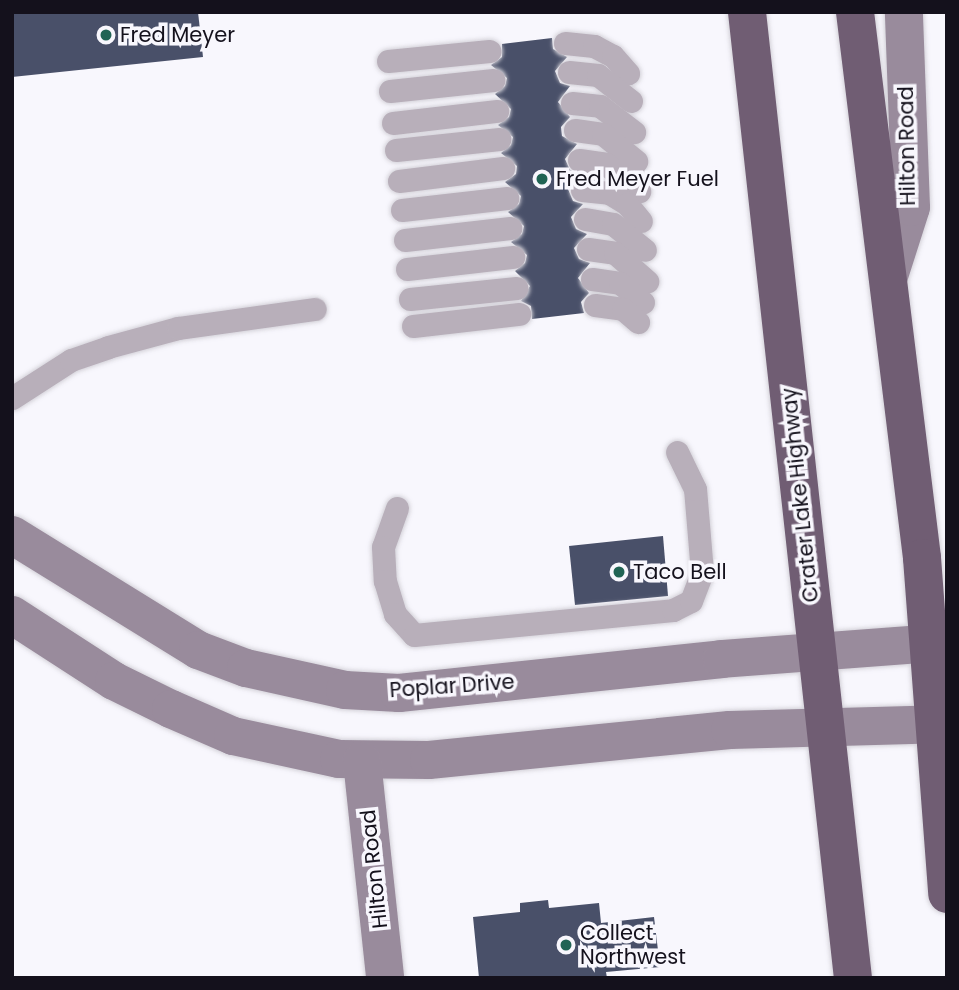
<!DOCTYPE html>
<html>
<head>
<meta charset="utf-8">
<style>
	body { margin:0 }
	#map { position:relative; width:959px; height:990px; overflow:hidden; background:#f8f7fd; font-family:Poppins,sans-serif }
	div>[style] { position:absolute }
	.building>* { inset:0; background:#495069 }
	.roads { filter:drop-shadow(0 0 2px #d4d2d9) drop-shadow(0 0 2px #d4d2d9) }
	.lane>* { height:23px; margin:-11.5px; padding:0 11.5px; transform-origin:11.5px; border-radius:11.5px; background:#b8afba }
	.secondary>* { height:38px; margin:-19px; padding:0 19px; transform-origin:19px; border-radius:19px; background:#998b9c }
	.highway>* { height:38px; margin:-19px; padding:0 19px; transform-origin:19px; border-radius:19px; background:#705d73 }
	.dots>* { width:19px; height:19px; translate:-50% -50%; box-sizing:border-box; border:4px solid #f8f7fd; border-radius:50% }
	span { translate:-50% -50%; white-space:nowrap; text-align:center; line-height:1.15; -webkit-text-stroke:7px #f8f7fd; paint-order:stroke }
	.poi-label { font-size:21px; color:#14111c }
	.left { translate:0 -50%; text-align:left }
	.street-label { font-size:21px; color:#14111c }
	.frame { position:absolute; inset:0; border:14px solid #14111c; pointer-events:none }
</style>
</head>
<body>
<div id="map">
	<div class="building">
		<div style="clip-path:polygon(12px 12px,198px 12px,203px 57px,12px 77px)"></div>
		<div style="clip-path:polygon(552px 38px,553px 49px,567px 57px,555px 71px,560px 83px,570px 86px,558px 102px,570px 117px,561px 127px,562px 136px,577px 144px,565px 159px,570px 170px,580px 174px,568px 189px,573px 201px,583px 204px,571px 217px,576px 229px,587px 234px,574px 248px,579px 259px,590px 263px,578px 278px,589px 293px,581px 302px,584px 313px,532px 319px,531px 306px,521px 301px,530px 286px,515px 271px,525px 263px,527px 255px,511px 242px,522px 234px,524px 226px,508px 212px,519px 204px,521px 196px,505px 182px,516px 174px,517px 166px,501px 153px,511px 145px,513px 137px,498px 125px,509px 117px,511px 109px,495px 94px,505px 86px,507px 78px,491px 65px,502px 57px,502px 44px)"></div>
		<div style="clip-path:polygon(663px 536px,668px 596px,575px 605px,569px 546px)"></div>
		<div style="clip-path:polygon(548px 900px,549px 908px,599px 903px,601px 923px,654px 917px,660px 967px,606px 972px,607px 978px,479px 978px,473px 917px,520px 912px,520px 903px)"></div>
	</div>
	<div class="roads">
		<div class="lane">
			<div style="left:565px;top:43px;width:29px;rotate:6deg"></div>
			<div style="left:594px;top:46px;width:21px;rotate:28deg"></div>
			<div style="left:613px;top:56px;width:23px;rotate:49deg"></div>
			<div style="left:388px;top:61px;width:102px;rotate:-5.6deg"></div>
			<div style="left:569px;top:72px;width:29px;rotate:6deg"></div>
			<div style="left:598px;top:75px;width:42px;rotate:38.2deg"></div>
			<div style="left:390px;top:91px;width:104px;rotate:-6.1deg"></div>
			<div style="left:572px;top:103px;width:28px;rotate:6deg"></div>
			<div style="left:600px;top:106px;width:43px;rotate:37.4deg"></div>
			<div style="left:393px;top:123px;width:105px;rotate:-6.6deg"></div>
			<div style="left:575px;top:130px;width:28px;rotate:8deg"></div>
			<div style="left:603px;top:134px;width:43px;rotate:39.3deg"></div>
			<div style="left:396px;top:150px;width:104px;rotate:-6.1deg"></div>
			<div style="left:579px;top:160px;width:27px;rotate:8deg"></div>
			<div style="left:606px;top:164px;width:43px;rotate:39.3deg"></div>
			<div style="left:399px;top:181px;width:105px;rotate:-7.1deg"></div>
			<div style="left:582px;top:190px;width:27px;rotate:6deg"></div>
			<div style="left:609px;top:193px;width:21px;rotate:31deg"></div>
			<div style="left:627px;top:204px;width:22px;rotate:51deg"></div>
			<div style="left:402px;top:210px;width:106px;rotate:-6.5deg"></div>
			<div style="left:585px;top:219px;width:28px;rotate:10deg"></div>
			<div style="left:613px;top:224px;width:41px;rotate:39.1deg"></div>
			<div style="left:405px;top:240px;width:106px;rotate:-6.5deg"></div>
			<div style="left:588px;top:249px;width:27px;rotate:8deg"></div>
			<div style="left:615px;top:253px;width:43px;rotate:41.2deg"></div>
			<div style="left:407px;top:269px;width:107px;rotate:-6.5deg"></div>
			<div style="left:592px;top:279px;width:28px;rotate:8deg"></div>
			<div style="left:620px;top:283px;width:30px;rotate:40deg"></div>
			<div style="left:410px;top:299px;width:107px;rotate:-5.9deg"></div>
			<div style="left:595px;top:305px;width:28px;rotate:8deg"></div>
			<div style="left:623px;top:309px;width:20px;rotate:41deg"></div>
			<div style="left:413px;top:326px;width:107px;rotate:-6.5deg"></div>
			<div style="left:12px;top:398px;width:70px;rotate:-32.8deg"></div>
			<div style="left:71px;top:360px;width:39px;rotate:-19deg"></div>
			<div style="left:108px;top:347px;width:73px;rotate:-15.2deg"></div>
			<div style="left:178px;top:328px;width:138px;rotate:-7.9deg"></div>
			<div style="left:397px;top:508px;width:41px;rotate:109.7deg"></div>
			<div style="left:383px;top:547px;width:34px;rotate:87deg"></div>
			<div style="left:385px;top:581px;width:34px;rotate:73deg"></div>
			<div style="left:395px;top:614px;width:28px;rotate:48deg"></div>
			<div style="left:414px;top:635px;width:260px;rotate:-5.5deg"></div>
			<div style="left:673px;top:610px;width:20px;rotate:-27deg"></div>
			<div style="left:691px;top:601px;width:31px;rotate:-69deg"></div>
			<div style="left:702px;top:572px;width:83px;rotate:-94.8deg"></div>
			<div style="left:695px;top:489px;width:41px;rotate:-115.9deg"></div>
		</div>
		<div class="secondary">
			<div style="left:889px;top:276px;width:72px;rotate:-72.3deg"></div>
			<div style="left:911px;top:207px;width:195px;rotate:-92.1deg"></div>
			<div style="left:12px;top:535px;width:219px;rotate:31.7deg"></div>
			<div style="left:198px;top:650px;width:51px;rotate:20.6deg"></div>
			<div style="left:246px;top:668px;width:101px;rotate:12.5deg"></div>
			<div style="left:345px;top:690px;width:54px;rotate:3.2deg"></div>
			<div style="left:399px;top:693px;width:325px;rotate:-6deg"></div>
			<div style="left:722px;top:659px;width:226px;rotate:-4.3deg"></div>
			<div style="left:12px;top:615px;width:121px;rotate:32.9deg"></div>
			<div style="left:114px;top:681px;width:64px;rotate:26.2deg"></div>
			<div style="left:171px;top:709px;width:68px;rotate:23.5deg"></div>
			<div style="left:233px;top:736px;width:108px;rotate:12.2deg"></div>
			<div style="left:339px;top:759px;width:90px;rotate:0.6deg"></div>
			<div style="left:429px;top:760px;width:302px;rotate:-5.7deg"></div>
			<div style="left:730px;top:730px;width:217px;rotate:-1.6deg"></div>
			<div style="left:362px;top:761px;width:218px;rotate:83.9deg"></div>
		</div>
		<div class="highway">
			<div style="left:747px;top:12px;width:972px;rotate:83.74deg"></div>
			<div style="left:855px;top:12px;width:550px;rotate:83deg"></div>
			<div style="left:922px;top:558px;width:337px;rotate:85.7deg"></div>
		</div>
	</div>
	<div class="dots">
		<div style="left:106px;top:35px;background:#216454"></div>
		<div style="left:542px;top:179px;background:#216454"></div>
		<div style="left:619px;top:572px;background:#216454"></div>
		<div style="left:566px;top:945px;background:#216454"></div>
	</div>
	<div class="poi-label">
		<span class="left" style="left:120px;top:35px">Fred Meyer</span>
		<span class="left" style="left:556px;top:179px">Fred Meyer Fuel</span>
		<span class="left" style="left:633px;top:572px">Taco Bell</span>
		<span class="left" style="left:580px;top:945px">Collect<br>Northwest</span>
	</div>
	<div class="street-label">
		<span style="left:907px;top:146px;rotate:-91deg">Hilton Road</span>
		<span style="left:800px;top:495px;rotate:-96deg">Crater Lake Highway</span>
		<span style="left:452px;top:686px;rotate:-4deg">Poplar Drive</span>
		<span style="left:374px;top:869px;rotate:-96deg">Hilton Road</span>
	</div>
	<div class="frame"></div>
</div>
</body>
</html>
